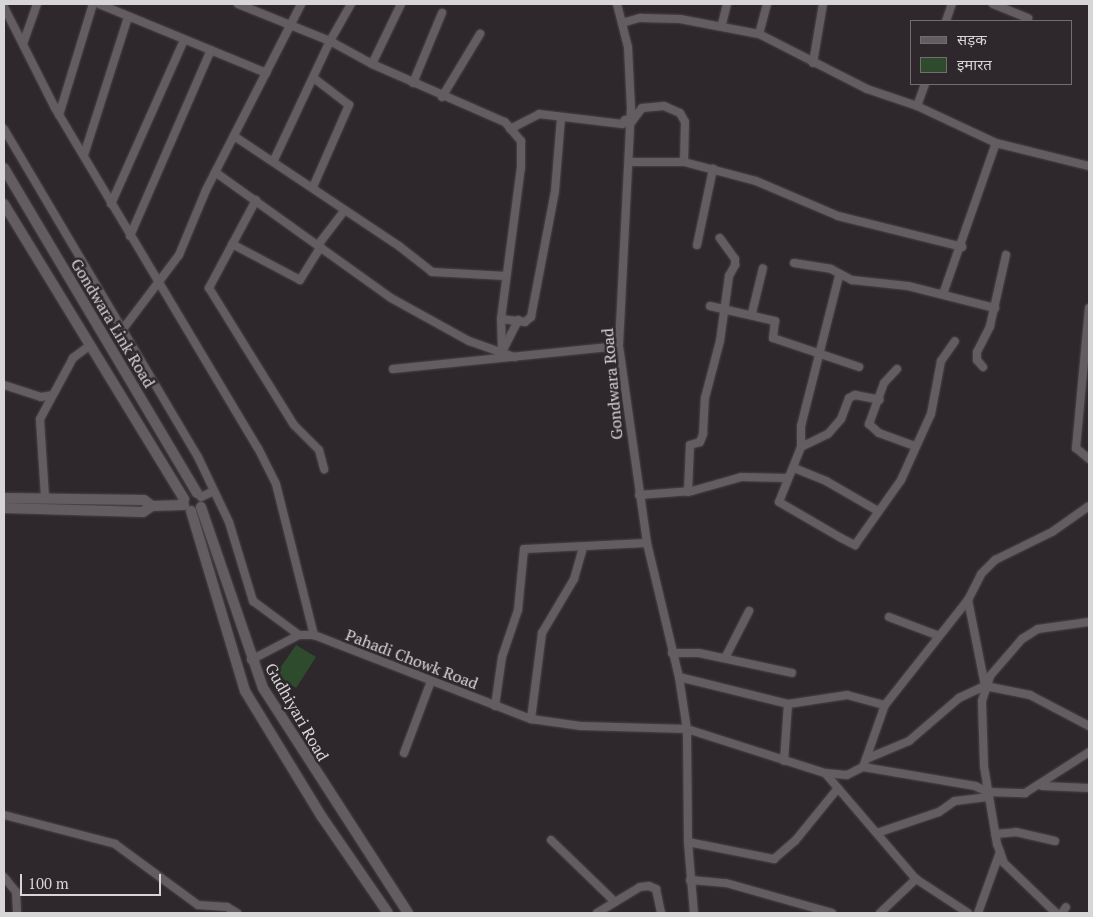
<!DOCTYPE html>
<html>
<head>
<meta charset="utf-8">
<style>
	body { margin:0 }
	#map { position:relative; width:1093px; height:917px; overflow:hidden; background:#2e282c; font-family:"PT Serif","Noto Sans Devanagari",serif }
	div>[style] { position:absolute }
	.building>* { inset:0; background:#2e4c2d }
	.roads { filter:drop-shadow(0 0 1px #484447) drop-shadow(0 0 1px #484447) }
	.minor>* { height:8px; margin:-4px; padding:0 4px; transform-origin:4px; border-radius:4px; background:#635d61 }
	.tertiary>* { height:10px; margin:-5px; padding:0 5px; transform-origin:5px; border-radius:5px; background:#635d61 }
	span { translate:-50% -50%; white-space:nowrap; text-align:center; line-height:1.15; -webkit-text-stroke:5px #2e282c; paint-order:stroke }
	.street-label { font-size:16px; color:#d8d5d7 }
	.frame { position:absolute; inset:0; border:5px solid #d8d5d7; pointer-events:none }
	.legend { position:absolute; left:910px; top:20px; width:162px; height:65px; box-sizing:border-box; background:#2e282c; border:1px solid #726d70; margin:0; padding:6px 9px; list-style:none; font-size:15px; color:#d8d5d7 }
	.legend li { display:flex; align-items:center; gap:10px; height:25px }
	.legend b { width:25px; border:1px solid #726d70 }
	.scale { position:absolute; left:20px; top:874px; width:141px; height:22px; box-sizing:border-box; border:2px solid #d8d5d7; border-top:0; padding-left:6px; font-size:15px; line-height:18px; white-space:nowrap; color:#d8d5d7; -webkit-text-stroke:4px #2e282c; paint-order:stroke }
</style>
</head>
<body>
<div id="map">
	<div class="building">
		<div style="clip-path:polygon(296px 645px,316px 657px,296px 688px,276px 674px)"></div>
	</div>
	<div class="roads">
		<div class="minor">
			<div style="left:99px;top:4px;width:181px;rotate:22.4deg"></div>
			<div style="left:238px;top:4px;width:99px;rotate:21.9deg"></div>
			<div style="left:330px;top:41px;width:43px;rotate:-60.4deg"></div>
			<div style="left:617px;top:4px;width:44px;rotate:75.7deg"></div>
			<div style="left:628px;top:47px;width:61px;rotate:87.2deg"></div>
			<div style="left:631px;top:108px;width:238px;rotate:92.9deg"></div>
			<div style="left:619px;top:346px;width:199px;rotate:81.9deg"></div>
			<div style="left:647px;top:543px;width:138px;rotate:76.6deg"></div>
			<div style="left:679px;top:677px;width:53px;rotate:81.3deg"></div>
			<div style="left:687px;top:729px;width:113px;rotate:89.5deg"></div>
			<div style="left:688px;top:842px;width:71px;rotate:85.2deg"></div>
			<div style="left:993px;top:4px;width:38px;rotate:22deg"></div>
			<div style="left:4px;top:7px;width:113px;rotate:63.2deg"></div>
			<div style="left:55px;top:108px;width:396px;rotate:59.2deg"></div>
			<div style="left:258px;top:448px;width:40px;rotate:63.4deg"></div>
			<div style="left:276px;top:484px;width:156px;rotate:75.9deg"></div>
			<div style="left:946px;top:21px;width:18px;rotate:-71deg"></div>
			<div style="left:622px;top:23px;width:19px;rotate:-16deg"></div>
			<div style="left:640px;top:18px;width:40px;rotate:1.4deg"></div>
			<div style="left:680px;top:19px;width:80px;rotate:10.8deg"></div>
			<div style="left:759px;top:34px;width:121px;rotate:27deg"></div>
			<div style="left:867px;top:89px;width:53px;rotate:18.8deg"></div>
			<div style="left:917px;top:106px;width:87px;rotate:25.1deg"></div>
			<div style="left:996px;top:143px;width:96px;rotate:13.9deg"></div>
			<div style="left:722px;top:24px;width:21px;rotate:-76deg"></div>
			<div style="left:759px;top:34px;width:31px;rotate:-75deg"></div>
			<div style="left:23px;top:44px;width:42px;rotate:-70.7deg"></div>
			<div style="left:813px;top:63px;width:60px;rotate:-80.4deg"></div>
			<div style="left:372px;top:64px;width:67px;rotate:-64.2deg"></div>
			<div style="left:413px;top:83px;width:76px;rotate:-67.5deg"></div>
			<div style="left:442px;top:97px;width:74px;rotate:-58.9deg"></div>
			<div style="left:917px;top:106px;width:23px;rotate:-70deg"></div>
			<div style="left:59px;top:115px;width:116px;rotate:-73deg"></div>
			<div style="left:4px;top:129px;width:381px;rotate:59.4deg"></div>
			<div style="left:198px;top:457px;width:72px;rotate:64.5deg"></div>
			<div style="left:229px;top:522px;width:83px;rotate:73.1deg"></div>
			<div style="left:253px;top:601px;width:57px;rotate:36.5deg"></div>
			<div style="left:299px;top:635px;width:15px"></div>
			<div style="left:314px;top:635px;width:233px;rotate:21.2deg"></div>
			<div style="left:531px;top:719px;width:50px;rotate:8deg"></div>
			<div style="left:581px;top:726px;width:106px;rotate:1.6deg"></div>
			<div style="left:687px;top:729px;width:145px;rotate:17.7deg"></div>
			<div style="left:825px;top:773px;width:140px;rotate:49.4deg"></div>
			<div style="left:916px;top:879px;width:62px;rotate:33.2deg"></div>
			<div style="left:510px;top:129px;width:33px;rotate:-27deg"></div>
			<div style="left:539px;top:114px;width:84px;rotate:6.9deg"></div>
			<div style="left:622px;top:124px;width:5px;rotate:-53deg"></div>
			<div style="left:625px;top:120px;width:6px;rotate:39deg"></div>
			<div style="left:630px;top:124px;width:20px;rotate:-53deg"></div>
			<div style="left:642px;top:108px;width:22px;rotate:-5deg"></div>
			<div style="left:664px;top:106px;width:17px;rotate:24deg"></div>
			<div style="left:680px;top:113px;width:10px;rotate:61deg"></div>
			<div style="left:685px;top:122px;width:40px;rotate:91.4deg"></div>
			<div style="left:234px;top:136px;width:198px;rotate:33.7deg"></div>
			<div style="left:399px;top:246px;width:42px;rotate:38.2deg"></div>
			<div style="left:432px;top:272px;width:74px;rotate:3.1deg"></div>
			<div style="left:84px;top:155px;width:145px;rotate:-72.3deg"></div>
			<div style="left:274px;top:160px;width:132px;rotate:-64.8deg"></div>
			<div style="left:330px;top:41px;width:48px;rotate:28.7deg"></div>
			<div style="left:372px;top:64px;width:145px;rotate:23.6deg"></div>
			<div style="left:505px;top:122px;width:25px;rotate:50deg"></div>
			<div style="left:521px;top:141px;width:26px;rotate:90deg"></div>
			<div style="left:521px;top:167px;width:153px;rotate:97.5deg"></div>
			<div style="left:501px;top:319px;width:33px;rotate:88deg"></div>
			<div style="left:502px;top:352px;width:36px;rotate:-63deg"></div>
			<div style="left:630px;top:162px;width:54px"></div>
			<div style="left:684px;top:162px;width:74px;rotate:14.8deg"></div>
			<div style="left:756px;top:181px;width:89px;rotate:23.1deg"></div>
			<div style="left:838px;top:216px;width:128px;rotate:14deg"></div>
			<div style="left:215px;top:172px;width:216px;rotate:35.6deg"></div>
			<div style="left:391px;top:298px;width:89px;rotate:28.9deg"></div>
			<div style="left:469px;top:341px;width:48px;rotate:19.6deg"></div>
			<div style="left:313px;top:187px;width:90px;rotate:-66.3deg"></div>
			<div style="left:349px;top:105px;width:43px;rotate:-142.6deg"></div>
			<div style="left:256px;top:200px;width:100px;rotate:118.1deg"></div>
			<div style="left:209px;top:288px;width:161px;rotate:58.2deg"></div>
			<div style="left:294px;top:425px;width:35px;rotate:45deg"></div>
			<div style="left:319px;top:450px;width:20px;rotate:75deg"></div>
			<div style="left:111px;top:204px;width:180px;rotate:-66deg"></div>
			<div style="left:130px;top:236px;width:203px;rotate:-66.5deg"></div>
			<div style="left:232px;top:244px;width:77px;rotate:27.9deg"></div>
			<div style="left:300px;top:280px;width:39px;rotate:-58deg"></div>
			<div style="left:318px;top:245px;width:43px;rotate:-52.6deg"></div>
			<div style="left:697px;top:245px;width:78px;rotate:-78.1deg"></div>
			<div style="left:794px;top:263px;width:37px;rotate:9deg"></div>
			<div style="left:831px;top:269px;width:24px;rotate:28deg"></div>
			<div style="left:852px;top:280px;width:56px;rotate:6.1deg"></div>
			<div style="left:908px;top:286px;width:90px;rotate:14.2deg"></div>
			<div style="left:839px;top:276px;width:155px;rotate:104.2deg"></div>
			<div style="left:801px;top:426px;width:21px;rotate:90deg"></div>
			<div style="left:801px;top:447px;width:59px;rotate:111.8deg"></div>
			<div style="left:779px;top:502px;width:72px;rotate:30.1deg"></div>
			<div style="left:841px;top:538px;width:16px;rotate:27deg"></div>
			<div style="left:855px;top:545px;width:80px;rotate:-54.7deg"></div>
			<div style="left:901px;top:480px;width:72px;rotate:-65.6deg"></div>
			<div style="left:931px;top:414px;width:54px;rotate:-79.3deg"></div>
			<div style="left:941px;top:361px;width:24px;rotate:-55deg"></div>
			<div style="left:943px;top:294px;width:160px;rotate:-70.7deg"></div>
			<div style="left:710px;top:306px;width:67px;rotate:13deg"></div>
			<div style="left:775px;top:321px;width:17px;rotate:97deg"></div>
			<div style="left:773px;top:338px;width:91px;rotate:18.6deg"></div>
			<div style="left:1089px;top:308px;width:141px;rotate:95.3deg"></div>
			<div style="left:1076px;top:448px;width:17px;rotate:40deg"></div>
			<div style="left:752px;top:313px;width:46px;rotate:-76.3deg"></div>
			<div style="left:501px;top:319px;width:24px;rotate:7deg"></div>
			<div style="left:525px;top:322px;width:8px;rotate:-40deg"></div>
			<div style="left:531px;top:317px;width:128px;rotate:-79.2deg"></div>
			<div style="left:555px;top:191px;width:73px;rotate:-85.3deg"></div>
			<div style="left:123px;top:329px;width:93px;rotate:-52.9deg"></div>
			<div style="left:179px;top:255px;width:70px;rotate:-67.4deg"></div>
			<div style="left:206px;top:190px;width:209px;rotate:-62.9deg"></div>
			<div style="left:983px;top:367px;width:9px;rotate:-131deg"></div>
			<div style="left:977px;top:360px;width:8px;rotate:-90deg"></div>
			<div style="left:977px;top:352px;width:29px;rotate:-63deg"></div>
			<div style="left:990px;top:326px;width:73px;rotate:-77.3deg"></div>
			<div style="left:393px;top:369px;width:227px;rotate:-5.8deg"></div>
			<div style="left:897px;top:369px;width:19px;rotate:133deg"></div>
			<div style="left:884px;top:383px;width:44px;rotate:110.1deg"></div>
			<div style="left:869px;top:424px;width:13px;rotate:42deg"></div>
			<div style="left:879px;top:433px;width:38px;rotate:20deg"></div>
			<div style="left:4px;top:385px;width:39px;rotate:18deg"></div>
			<div style="left:41px;top:397px;width:11px;rotate:-10deg"></div>
			<div style="left:801px;top:447px;width:30px;rotate:-26deg"></div>
			<div style="left:828px;top:434px;width:20px;rotate:-49deg"></div>
			<div style="left:841px;top:419px;width:22px;rotate:-69deg"></div>
			<div style="left:849px;top:398px;width:7px;rotate:-27deg"></div>
			<div style="left:855px;top:395px;width:25px;rotate:11deg"></div>
			<div style="left:794px;top:468px;width:35px;rotate:22deg"></div>
			<div style="left:826px;top:481px;width:60px;rotate:30deg"></div>
			<div style="left:688px;top:492px;width:47px;rotate:-87.6deg"></div>
			<div style="left:690px;top:445px;width:10px;rotate:-17deg"></div>
			<div style="left:700px;top:442px;width:9px;rotate:-69deg"></div>
			<div style="left:703px;top:434px;width:36px;rotate:-87deg"></div>
			<div style="left:705px;top:398px;width:59px;rotate:-75.3deg"></div>
			<div style="left:720px;top:341px;width:66px;rotate:-82.1deg"></div>
			<div style="left:729px;top:276px;width:13px;rotate:-61deg"></div>
			<div style="left:735px;top:265px;width:6px;rotate:-90deg"></div>
			<div style="left:735px;top:259px;width:26px;rotate:-126deg"></div>
			<div style="left:639px;top:495px;width:53px;rotate:-4.3deg"></div>
			<div style="left:692px;top:491px;width:51px;rotate:-15.9deg"></div>
			<div style="left:741px;top:477px;width:46px;rotate:1.2deg"></div>
			<div style="left:45px;top:497px;width:78px;rotate:-93.7deg"></div>
			<div style="left:40px;top:419px;width:69px;rotate:-61.6deg"></div>
			<div style="left:73px;top:358px;width:20px;rotate:-37deg"></div>
			<div style="left:201px;top:497px;width:14px;rotate:-25deg"></div>
			<div style="left:968px;top:600px;width:88px;rotate:78.8deg"></div>
			<div style="left:889px;top:617px;width:53px;rotate:20.8deg"></div>
			<div style="left:672px;top:653px;width:27px"></div>
			<div style="left:699px;top:653px;width:95px;rotate:12.1deg"></div>
			<div style="left:725px;top:658px;width:53px;rotate:-62.9deg"></div>
			<div style="left:251px;top:660px;width:54px;rotate:-27.5deg"></div>
			<div style="left:679px;top:677px;width:112px;rotate:13.9deg"></div>
			<div style="left:788px;top:704px;width:57px;rotate:94deg"></div>
			<div style="left:788px;top:704px;width:60px;rotate:-8.7deg"></div>
			<div style="left:847px;top:695px;width:39px;rotate:15deg"></div>
			<div style="left:495px;top:706px;width:49px;rotate:-81.9deg"></div>
			<div style="left:502px;top:657px;width:50px;rotate:-71.2deg"></div>
			<div style="left:518px;top:610px;width:61px;rotate:-84.4deg"></div>
			<div style="left:524px;top:549px;width:123px;rotate:-2.8deg"></div>
			<div style="left:531px;top:719px;width:87px;rotate:-82.7deg"></div>
			<div style="left:542px;top:633px;width:63px;rotate:-59.3deg"></div>
			<div style="left:574px;top:579px;width:33px;rotate:-74deg"></div>
			<div style="left:404px;top:753px;width:77px;rotate:-69.4deg"></div>
			<div style="left:866px;top:759px;width:47px;rotate:-22.7deg"></div>
			<div style="left:909px;top:741px;width:66px;rotate:-40.7deg"></div>
			<div style="left:959px;top:698px;width:29px;rotate:-25deg"></div>
			<div style="left:985px;top:686px;width:46px;rotate:11.3deg"></div>
			<div style="left:1030px;top:695px;width:67px;rotate:27.7deg"></div>
			<div style="left:863px;top:767px;width:114px;rotate:9.6deg"></div>
			<div style="left:975px;top:786px;width:14px;rotate:25deg"></div>
			<div style="left:988px;top:792px;width:37px;rotate:2deg"></div>
			<div style="left:1025px;top:793px;width:76px;rotate:-32.6deg"></div>
			<div style="left:825px;top:773px;width:22px;rotate:5deg"></div>
			<div style="left:847px;top:775px;width:18px;rotate:-27deg"></div>
			<div style="left:863px;top:767px;width:66px;rotate:-70.5deg"></div>
			<div style="left:885px;top:705px;width:134px;rotate:-51.7deg"></div>
			<div style="left:968px;top:600px;width:29px;rotate:-63deg"></div>
			<div style="left:981px;top:574px;width:20px;rotate:-45deg"></div>
			<div style="left:995px;top:560px;width:64px;rotate:-26.2deg"></div>
			<div style="left:1052px;top:532px;width:45px;rotate:-35.1deg"></div>
			<div style="left:1042px;top:786px;width:47px;rotate:2.4deg"></div>
			<div style="left:4px;top:815px;width:115px;rotate:14.6deg"></div>
			<div style="left:115px;top:844px;width:103px;rotate:36.3deg"></div>
			<div style="left:198px;top:905px;width:29px;rotate:4deg"></div>
			<div style="left:227px;top:907px;width:12px;rotate:31deg"></div>
			<div style="left:877px;top:833px;width:65px;rotate:-18.7deg"></div>
			<div style="left:939px;top:812px;width:19px;rotate:-35deg"></div>
			<div style="left:955px;top:801px;width:34px;rotate:-7deg"></div>
			<div style="left:995px;top:834px;width:21px;rotate:-5deg"></div>
			<div style="left:1016px;top:832px;width:40px;rotate:13deg"></div>
			<div style="left:551px;top:840px;width:89px;rotate:44.1deg"></div>
			<div style="left:688px;top:842px;width:88px;rotate:11.2deg"></div>
			<div style="left:774px;top:859px;width:28px;rotate:-41deg"></div>
			<div style="left:795px;top:841px;width:68px;rotate:-50.9deg"></div>
			<div style="left:4px;top:877px;width:19px;rotate:51deg"></div>
			<div style="left:16px;top:892px;width:21px;rotate:87deg"></div>
			<div style="left:690px;top:880px;width:36px;rotate:5deg"></div>
			<div style="left:726px;top:883px;width:110px;rotate:15.8deg"></div>
			<div style="left:597px;top:913px;width:50px;rotate:-31.2deg"></div>
			<div style="left:640px;top:887px;width:9px;rotate:-6deg"></div>
			<div style="left:649px;top:886px;width:8px;rotate:23deg"></div>
			<div style="left:656px;top:889px;width:25px;rotate:78deg"></div>
			<div style="left:880px;top:913px;width:50px;rotate:-43.4deg"></div>
			<div style="left:978px;top:913px;width:65px;rotate:-70.2deg"></div>
			<div style="left:1056px;top:913px;width:72px;rotate:-136.1deg"></div>
			<div style="left:1004px;top:863px;width:20px;rotate:-110deg"></div>
			<div style="left:997px;top:844px;width:79px;rotate:-99.5deg"></div>
			<div style="left:984px;top:766px;width:65px;rotate:-91.8deg"></div>
			<div style="left:982px;top:701px;width:26px;rotate:-72deg"></div>
			<div style="left:990px;top:676px;width:49px;rotate:-49.1deg"></div>
			<div style="left:1022px;top:639px;width:19px;rotate:-32deg"></div>
			<div style="left:1038px;top:629px;width:51px;rotate:-7.8deg"></div>
			<div style="left:1062px;top:913px;width:7px;rotate:-56deg"></div>
		</div>
		<div class="tertiary">
			<div style="left:4px;top:168px;width:378px;rotate:59.3deg"></div>
			<div style="left:4px;top:204px;width:346px;rotate:58.6deg"></div>
			<div style="left:4px;top:498px;width:140px;rotate:0.8deg"></div>
			<div style="left:144px;top:500px;width:10px;rotate:37deg"></div>
			<div style="left:201px;top:507px;width:191px;rotate:71.1deg"></div>
			<div style="left:263px;top:688px;width:268px;rotate:57.2deg"></div>
			<div style="left:4px;top:508px;width:139px;rotate:1.6deg"></div>
			<div style="left:143px;top:512px;width:11px;rotate:-34deg"></div>
			<div style="left:152px;top:506px;width:32px;rotate:-2deg"></div>
			<div style="left:191px;top:511px;width:188px;rotate:73.3deg"></div>
			<div style="left:245px;top:691px;width:148px;rotate:58.6deg"></div>
			<div style="left:322px;top:817px;width:116px;rotate:55.5deg"></div>
		</div>
	</div>
	<div class="street-label">
		<span style="left:113px;top:323px;rotate:59deg">Gondwara Link Road</span>
		<span style="left:612px;top:384px;rotate:-95deg">Gondwara Road</span>
		<span style="left:412px;top:659px;rotate:21deg">Pahadi Chowk Road</span>
		<span style="left:297px;top:712px;rotate:60deg">Gudhiyari Road</span>
	</div>
	<div class="frame"></div>
	<ul class="legend">
	<li><b style="height:6px;background:#635d61"></b>सड़क</li>
	<li><b style="height:14px;background:#2e4c2d"></b>इमारत</li>
	</ul>
	<div class="scale">100 m</div>
</div>
</body>
</html>
